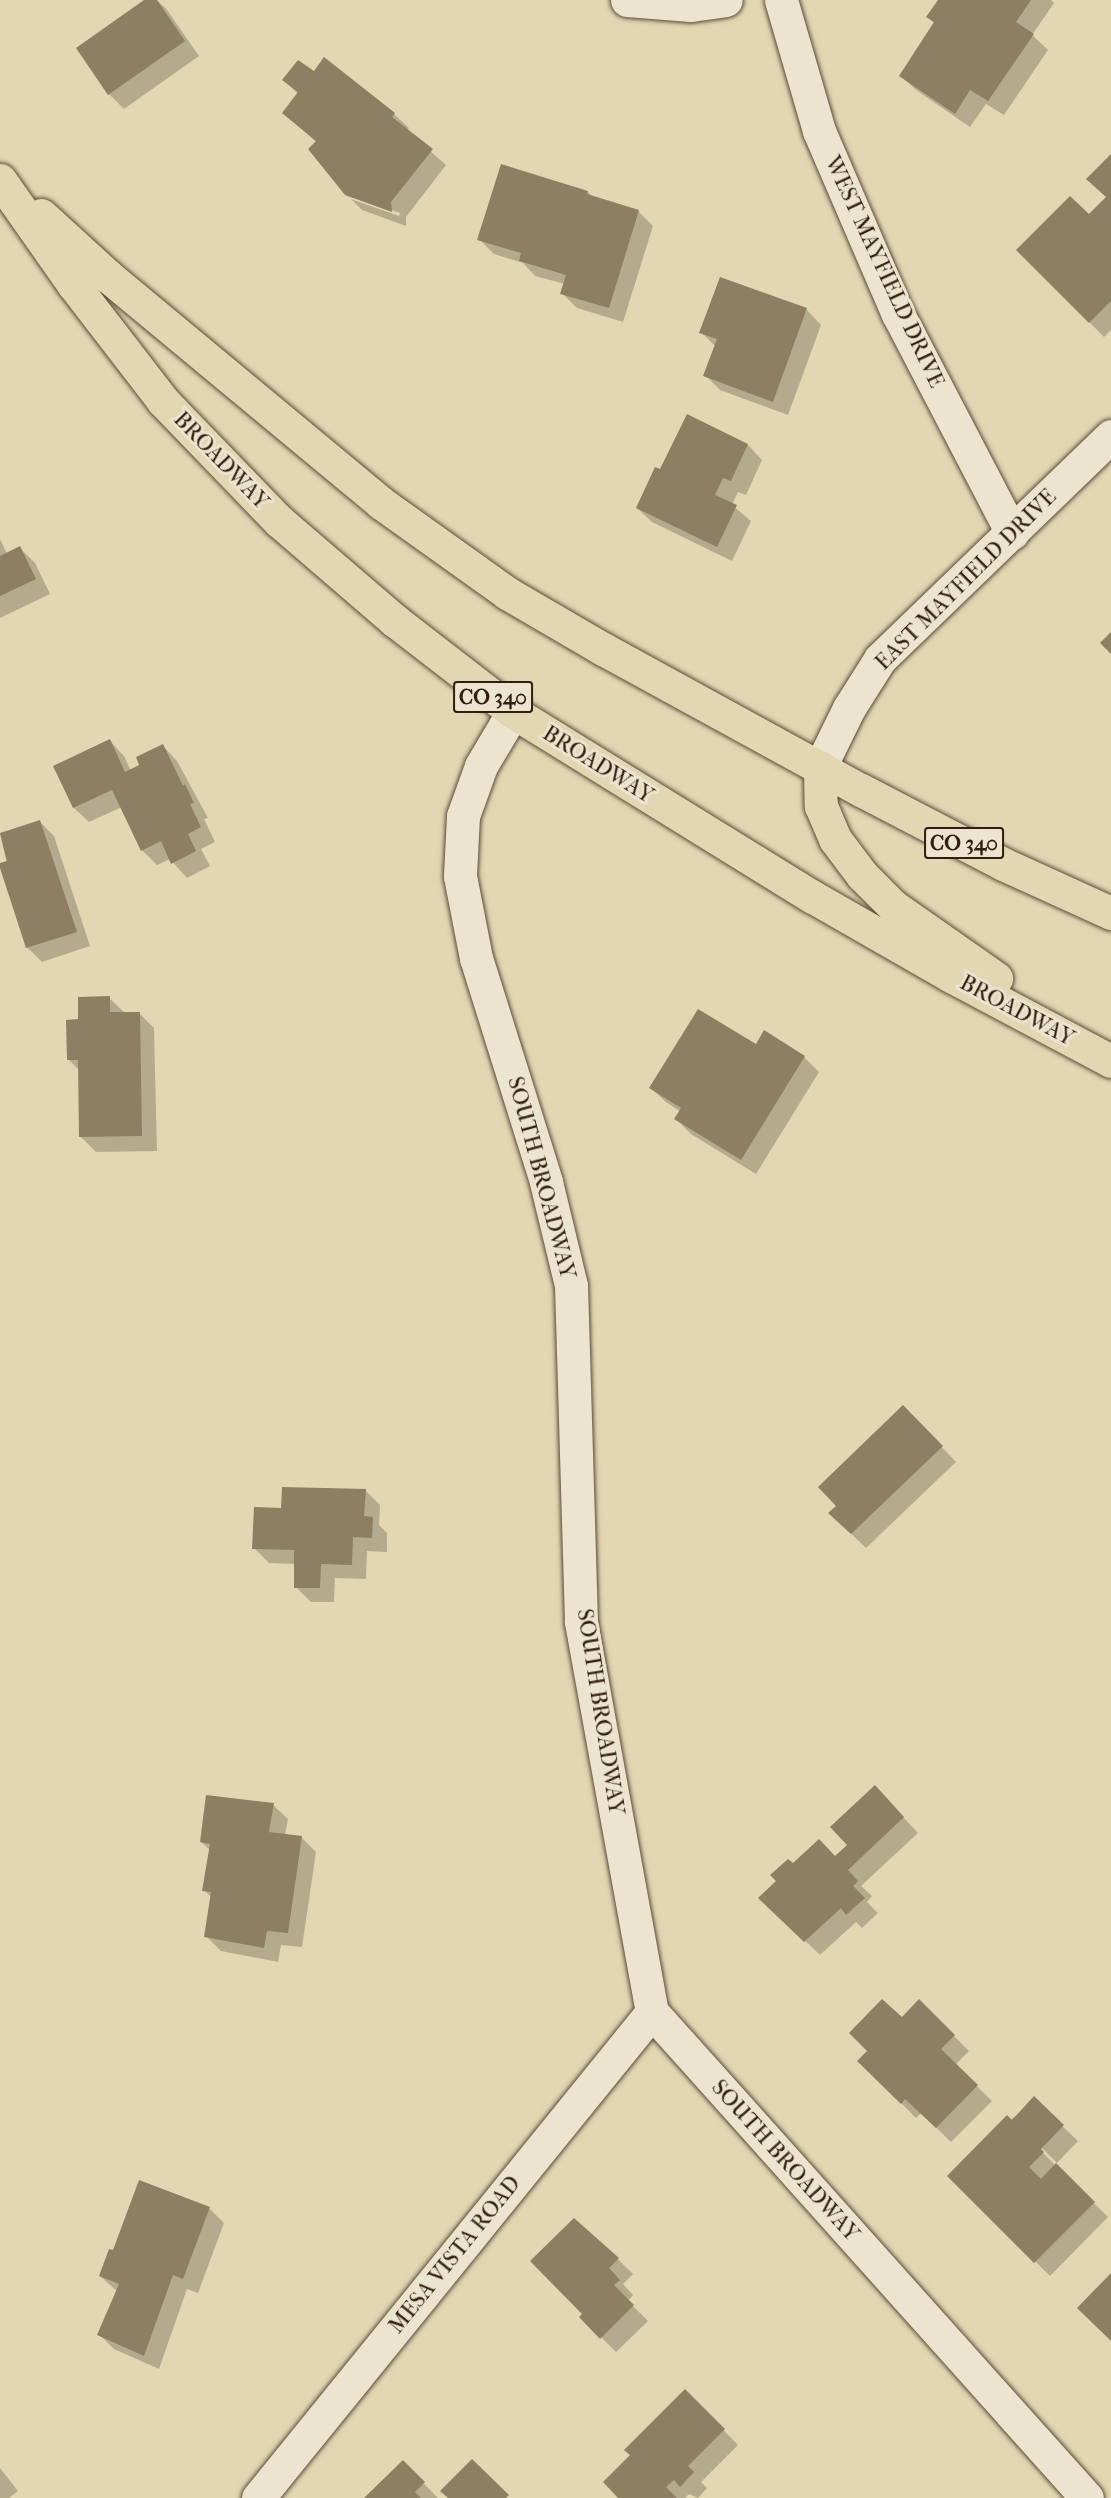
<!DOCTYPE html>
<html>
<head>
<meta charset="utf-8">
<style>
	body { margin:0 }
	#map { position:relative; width:1111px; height:2498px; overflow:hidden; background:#e2d6b3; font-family:"IM FELL French Canon",serif }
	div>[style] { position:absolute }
	.shadow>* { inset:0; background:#0003 }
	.building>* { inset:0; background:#8d7e64 }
	.roads { filter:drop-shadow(0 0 2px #5c4c38) drop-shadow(0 0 2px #5c4c38) }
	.street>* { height:33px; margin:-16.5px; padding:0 16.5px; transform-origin:16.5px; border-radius:16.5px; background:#ece4ce }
	.primary>* { height:33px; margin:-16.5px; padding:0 16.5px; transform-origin:16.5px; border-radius:16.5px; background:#e2d6b3 }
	span { translate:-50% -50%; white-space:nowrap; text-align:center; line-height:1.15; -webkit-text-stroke:6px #ece4ce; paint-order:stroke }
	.shield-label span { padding:2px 4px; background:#ece4ce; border:2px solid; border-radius:4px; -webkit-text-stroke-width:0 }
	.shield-label { font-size:21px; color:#301e0f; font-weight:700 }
	.street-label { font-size:22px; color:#301e0f }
</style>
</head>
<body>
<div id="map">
	<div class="shadow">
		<div style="clip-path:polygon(147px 0,157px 0,167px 10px,199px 56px,124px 109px,109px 94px,78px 49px)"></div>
		<div style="clip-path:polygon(940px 0,1051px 0,1054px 3px,1032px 35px,1048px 50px,1004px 115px,986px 104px,970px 127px,916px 90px,901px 76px,935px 24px,928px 17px)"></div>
		<div style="clip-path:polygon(314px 73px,394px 114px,409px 128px,407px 131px,446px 165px,406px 217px,406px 226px,362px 210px,351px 199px,399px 216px,400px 213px,348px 196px,310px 149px,316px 142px,284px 113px,298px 94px,284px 80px)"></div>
		<div style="clip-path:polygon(1111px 156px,1111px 330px,1104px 337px,1018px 250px,1089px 217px,1108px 198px)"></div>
		<div style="clip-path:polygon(588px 192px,593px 197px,638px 211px,653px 226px,623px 322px,577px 308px,562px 293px,565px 284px,535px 276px,523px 263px,494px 254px,479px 239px)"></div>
		<div style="clip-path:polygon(721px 279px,807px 310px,821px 325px,788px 415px,720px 390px,705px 375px,716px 347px,701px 332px)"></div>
		<div style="clip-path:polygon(688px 416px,748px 445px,762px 460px,746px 495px,738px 492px,732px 505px,751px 521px,732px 561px,652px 522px,637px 508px,661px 470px)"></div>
		<div style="clip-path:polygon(0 539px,7px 554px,20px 548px,35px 563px,50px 594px,0 618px)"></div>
		<div style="clip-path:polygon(110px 741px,124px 756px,131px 771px,141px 766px,163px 746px,177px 761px,208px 818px,204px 819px,215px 842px,201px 849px,210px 866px,187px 878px,170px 859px,157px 865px,142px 850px,122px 807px,89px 822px,74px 808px)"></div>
		<div style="clip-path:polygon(40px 822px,54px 836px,90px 946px,42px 962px,27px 947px,0 834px)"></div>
		<div style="clip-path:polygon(109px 998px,125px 1013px,139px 1013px,154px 1028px,157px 1151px,96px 1152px,81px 1137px,79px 1070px,69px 1060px,80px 1021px)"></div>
		<div style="clip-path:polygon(764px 1032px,804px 1057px,819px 1072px,756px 1174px,691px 1134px,676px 1119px,681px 1112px,666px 1102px,651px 1088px,756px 1046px)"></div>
		<div style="clip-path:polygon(918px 1422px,956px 1462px,866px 1548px,843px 1526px)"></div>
		<div style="clip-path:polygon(365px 1490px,380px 1505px,379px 1525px,387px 1533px,387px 1552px,367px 1551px,366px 1579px,335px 1578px,334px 1602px,311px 1602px,296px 1587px,296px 1564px,269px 1563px,254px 1548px,283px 1509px)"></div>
		<div style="clip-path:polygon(889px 1802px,918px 1833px,861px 1886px,872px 1896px,867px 1902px,878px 1913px,862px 1928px,856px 1922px,820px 1955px,760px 1898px,793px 1866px,835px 1858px)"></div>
		<div style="clip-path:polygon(273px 1805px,288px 1819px,285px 1835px,301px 1837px,316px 1852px,302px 1947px,281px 1945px,278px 1962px,221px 1951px,206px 1936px,212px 1898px,204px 1890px,210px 1850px,201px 1842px)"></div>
		<div style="clip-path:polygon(919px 2001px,969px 2051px,955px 2065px,992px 2101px,951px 2142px,921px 2113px,916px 2118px,859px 2061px)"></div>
		<div style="clip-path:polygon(1034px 2099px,1078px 2141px,1057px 2163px,1037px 2143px,1035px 2145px,1108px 2217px,1050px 2276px,949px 2176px)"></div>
		<div style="clip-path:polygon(139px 2182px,210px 2209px,224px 2223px,198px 2293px,187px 2289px,159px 2369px,114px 2349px,99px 2334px,118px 2292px,100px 2276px,114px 2252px)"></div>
		<div style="clip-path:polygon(596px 2238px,633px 2274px,623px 2284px,633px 2295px,628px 2301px,648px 2321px,616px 2352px,581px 2317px)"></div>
		<div style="clip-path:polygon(685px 2391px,738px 2445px,701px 2482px,707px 2488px,698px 2498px,689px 2494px,685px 2498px,620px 2498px,632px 2455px)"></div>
		<div style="clip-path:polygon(403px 2462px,438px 2498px,366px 2498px)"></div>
		<div style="clip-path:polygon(0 2468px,18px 2491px,9px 2498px,0 2498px)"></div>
	</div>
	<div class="building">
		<div style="clip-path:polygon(144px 0,157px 0,185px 41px,108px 95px,76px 48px)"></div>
		<div style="clip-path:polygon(938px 0,1031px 0,1016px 22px,1034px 34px,988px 101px,970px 90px,955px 114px,899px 76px,934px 22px,926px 17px)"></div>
		<div style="clip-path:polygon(324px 57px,395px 113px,392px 117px,433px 149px,391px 202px,392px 212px,345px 195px,308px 149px,316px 141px,282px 113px,298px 92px,282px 80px,298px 60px,314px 71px)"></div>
		<div style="clip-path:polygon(1111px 154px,1111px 301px,1089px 323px,1016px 250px,1070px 196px,1089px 214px,1106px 197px,1086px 179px)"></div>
		<div style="clip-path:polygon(501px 164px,588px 191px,587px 194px,639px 210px,609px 308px,560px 294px,566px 275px,519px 261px,521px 253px,477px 240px)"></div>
		<div style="clip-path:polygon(720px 277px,807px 308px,773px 402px,703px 376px,717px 339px,699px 333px)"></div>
		<div style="clip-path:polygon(687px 414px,748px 444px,731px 481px,723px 478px,715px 495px,737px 505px,717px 547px,636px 508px,655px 467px,660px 469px)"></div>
		<div style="clip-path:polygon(20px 546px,36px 579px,0 596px,0 556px)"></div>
		<div style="clip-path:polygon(1111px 632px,1111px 654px,1100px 643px)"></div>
		<div style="clip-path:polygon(110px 739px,125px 772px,139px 765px,136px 757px,163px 744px,183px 786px,185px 784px,194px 803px,190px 804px,201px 827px,188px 834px,196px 851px,171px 864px,161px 841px,141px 851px,112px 790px,73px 808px,53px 766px)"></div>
		<div style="clip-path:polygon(40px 820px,77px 932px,26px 948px,0 868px,0 863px,7px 861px,0 833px)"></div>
		<div style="clip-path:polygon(110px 996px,110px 1012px,140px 1012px,142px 1136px,79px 1137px,78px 1060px,67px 1060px,66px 1020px,78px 1019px,78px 997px)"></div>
		<div style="clip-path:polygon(698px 1009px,756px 1044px,764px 1030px,805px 1056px,741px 1160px,674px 1119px,681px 1108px,649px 1088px)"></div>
		<div style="clip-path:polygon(903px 1405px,943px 1446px,851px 1534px,828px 1513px,836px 1506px,818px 1487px)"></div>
		<div style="clip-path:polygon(282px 1487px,366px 1489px,364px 1516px,373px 1517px,372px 1538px,353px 1537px,352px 1565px,321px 1564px,320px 1588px,294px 1588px,294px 1550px,252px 1549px,254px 1507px,281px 1508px)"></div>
		<div style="clip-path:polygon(875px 1785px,904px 1817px,848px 1870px,858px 1881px,853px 1886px,865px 1898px,846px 1915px,841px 1908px,804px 1942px,758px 1898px,776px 1881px,770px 1875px,788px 1859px,793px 1863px,819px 1839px,835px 1856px,847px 1845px,830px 1827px)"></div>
		<div style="clip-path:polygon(206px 1795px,274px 1803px,269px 1832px,302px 1836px,288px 1933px,267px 1931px,264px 1948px,204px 1937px,211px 1892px,202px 1891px,210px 1844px,200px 1842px)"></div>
		<div style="clip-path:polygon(882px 1999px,902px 2017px,919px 1999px,955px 2035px,941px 2049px,978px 2085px,936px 2128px,905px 2099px,901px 2104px,857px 2061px,867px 2051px,849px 2033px)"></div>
		<div style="clip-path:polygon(1034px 2096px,1064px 2125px,1041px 2149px,1044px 2152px,1029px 2167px,1041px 2179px,1056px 2163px,1095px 2202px,1034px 2263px,947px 2176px,1007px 2115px,1012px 2120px)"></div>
		<div style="clip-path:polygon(139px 2180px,210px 2207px,183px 2279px,173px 2275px,144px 2356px,97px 2335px,119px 2284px,99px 2276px,109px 2249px,113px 2250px)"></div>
		<div style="clip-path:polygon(574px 2218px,619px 2258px,609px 2268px,620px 2280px,614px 2285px,634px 2305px,600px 2339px,579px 2317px,582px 2314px,530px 2261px)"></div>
		<div style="clip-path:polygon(1111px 2273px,1111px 2341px,1077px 2308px)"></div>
		<div style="clip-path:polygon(685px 2389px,725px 2429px,688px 2466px,694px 2472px,680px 2487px,674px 2480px,666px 2487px,677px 2498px,618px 2498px,603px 2482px,630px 2455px,624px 2450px)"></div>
		<div style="clip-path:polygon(472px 2459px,509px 2495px,506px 2498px,448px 2498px,440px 2491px)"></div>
		<div style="clip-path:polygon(403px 2460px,425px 2482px,415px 2492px,421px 2498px,364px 2498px)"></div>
	</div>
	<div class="roads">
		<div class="street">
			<div style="left:627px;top:0;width:64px;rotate:4.5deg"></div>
			<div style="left:691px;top:5px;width:35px;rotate:-8deg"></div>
			<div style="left:781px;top:0;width:136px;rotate:73.8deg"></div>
			<div style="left:819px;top:131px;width:199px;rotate:66.7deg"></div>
			<div style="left:898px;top:314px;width:247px;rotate:62.5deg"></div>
			<div style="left:513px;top:712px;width:63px;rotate:120.7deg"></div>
			<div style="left:481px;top:766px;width:53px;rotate:109.8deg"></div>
			<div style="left:463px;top:816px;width:60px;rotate:92.9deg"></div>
			<div style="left:460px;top:876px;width:84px;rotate:79deg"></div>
			<div style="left:476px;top:958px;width:235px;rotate:72.6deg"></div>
			<div style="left:546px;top:1182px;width:106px;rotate:76.4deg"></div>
			<div style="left:571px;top:1285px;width:337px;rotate:88.3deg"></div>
			<div style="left:581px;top:1622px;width:396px;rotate:79.7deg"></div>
			<div style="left:652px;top:2012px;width:652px;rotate:48.17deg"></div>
			<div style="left:820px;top:767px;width:66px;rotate:-63.8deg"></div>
			<div style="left:849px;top:708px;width:58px;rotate:-57.7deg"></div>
			<div style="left:880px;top:659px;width:321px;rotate:-44deg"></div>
			<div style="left:258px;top:2498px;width:626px;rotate:-50.97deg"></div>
		</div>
		<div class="primary">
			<div style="left:0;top:180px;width:127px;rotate:54.9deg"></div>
			<div style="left:73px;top:284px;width:148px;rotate:52.4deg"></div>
			<div style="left:163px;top:401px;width:167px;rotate:46deg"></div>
			<div style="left:279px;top:521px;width:152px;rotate:40.7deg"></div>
			<div style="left:394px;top:620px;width:150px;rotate:37.7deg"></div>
			<div style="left:513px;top:712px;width:352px;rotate:31.7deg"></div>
			<div style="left:813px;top:897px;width:159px;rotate:29.8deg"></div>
			<div style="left:951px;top:976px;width:181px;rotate:28deg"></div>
			<div style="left:41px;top:215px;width:92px;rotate:42.4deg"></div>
			<div style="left:109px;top:277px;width:354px;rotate:39.7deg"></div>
			<div style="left:381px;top:503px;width:155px;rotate:35.5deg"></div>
			<div style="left:507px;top:593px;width:111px;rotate:30.3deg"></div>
			<div style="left:603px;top:649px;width:294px;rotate:28.7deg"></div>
			<div style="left:861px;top:790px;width:160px;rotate:27.5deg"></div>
			<div style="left:1003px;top:864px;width:119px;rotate:24.4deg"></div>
			<div style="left:820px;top:767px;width:39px;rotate:89deg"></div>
			<div style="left:821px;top:806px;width:36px;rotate:67deg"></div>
			<div style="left:835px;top:839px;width:45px;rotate:53.1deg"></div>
			<div style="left:862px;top:875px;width:44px;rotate:45deg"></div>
			<div style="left:893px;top:906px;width:126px;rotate:35deg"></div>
		</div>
	</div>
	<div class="shield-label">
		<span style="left:493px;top:697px">CO 340</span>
		<span style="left:964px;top:843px">CO 340</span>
	</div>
	<div class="street-label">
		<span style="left:884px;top:272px;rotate:65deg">WEST MAYFIELD DRIVE</span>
		<span style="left:221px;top:461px;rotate:46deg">BROADWAY</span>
		<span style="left:966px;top:580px;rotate:-45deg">EAST MAYFIELD DRIVE</span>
		<span style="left:598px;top:765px;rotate:32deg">BROADWAY</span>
		<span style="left:1017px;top:1011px;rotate:28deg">BROADWAY</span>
		<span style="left:541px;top:1178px;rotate:75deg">SOUTH BROADWAY</span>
		<span style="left:600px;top:1712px;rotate:81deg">SOUTH BROADWAY</span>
		<span style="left:785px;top:2161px;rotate:48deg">SOUTH BROADWAY</span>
		<span style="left:455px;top:2255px;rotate:-51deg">MESA VISTA ROAD</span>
	</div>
</div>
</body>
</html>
